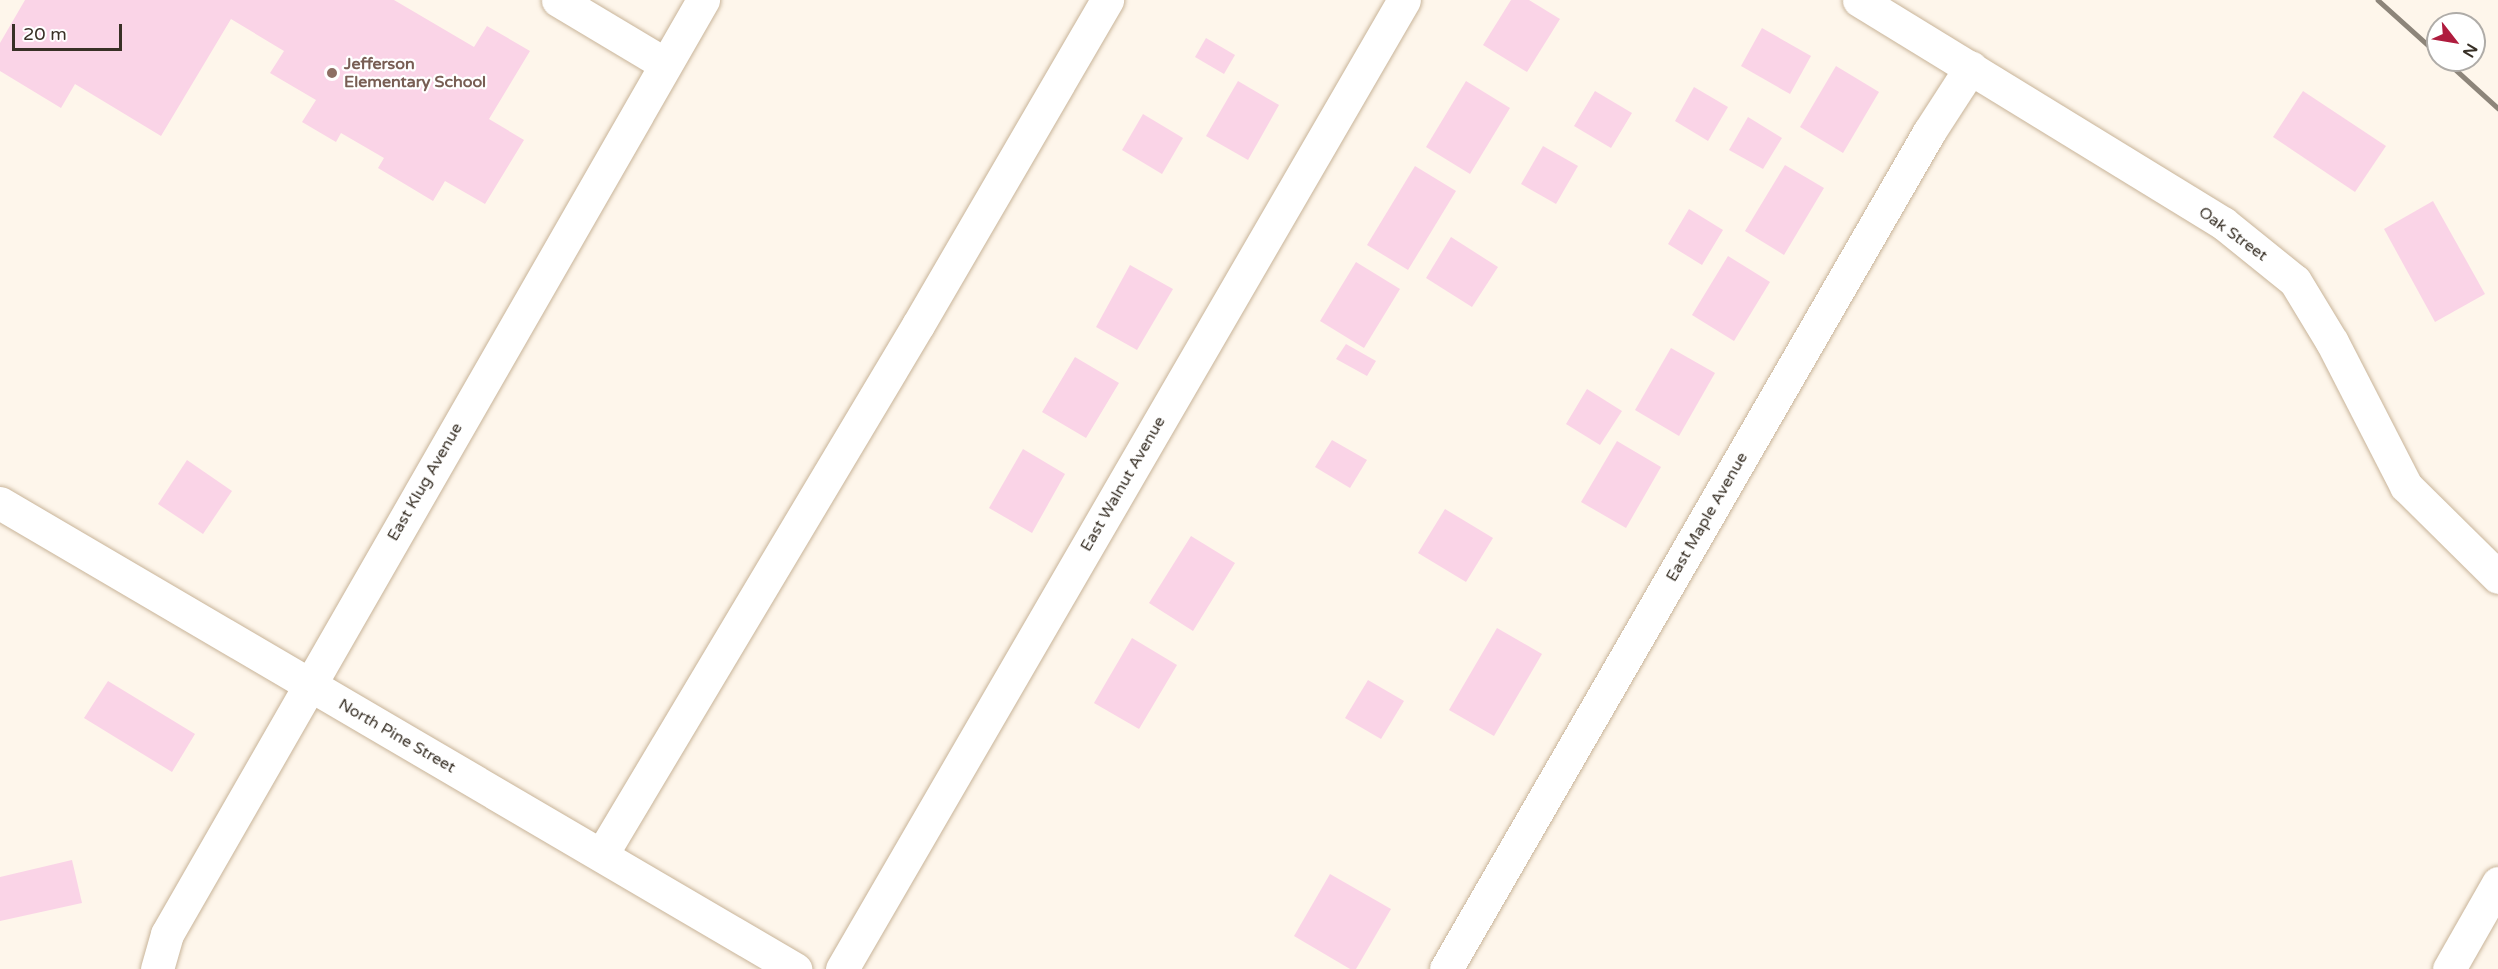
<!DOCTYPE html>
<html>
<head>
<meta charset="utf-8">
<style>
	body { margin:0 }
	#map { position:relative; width:2498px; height:969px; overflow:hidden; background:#fef6eb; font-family:"Varela Round",sans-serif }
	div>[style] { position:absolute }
	.building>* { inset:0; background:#fad4e7 }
	.roads { filter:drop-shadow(0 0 2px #c8b499) drop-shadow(0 0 2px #c8b499) }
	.minor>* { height:33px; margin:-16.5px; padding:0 16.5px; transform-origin:16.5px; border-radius:16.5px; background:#fff }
	.rail>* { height:4.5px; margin:-2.25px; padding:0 2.25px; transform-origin:2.25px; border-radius:2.25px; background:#8d857a }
	.dots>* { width:16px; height:16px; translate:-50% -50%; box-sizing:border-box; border:3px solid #fff; border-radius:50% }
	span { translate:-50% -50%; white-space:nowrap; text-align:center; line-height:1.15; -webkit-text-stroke:4.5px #fff; paint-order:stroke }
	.education-label { font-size:16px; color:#785e54; font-weight:700 }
	.left { translate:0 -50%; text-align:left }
	.street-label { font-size:16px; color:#383026 }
	.north { position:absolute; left:2426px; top:12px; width:60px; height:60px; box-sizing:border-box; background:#fff; border:2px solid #afaca8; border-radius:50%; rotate:121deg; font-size:16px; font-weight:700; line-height:24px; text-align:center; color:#383026 }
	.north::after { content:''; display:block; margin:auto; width:21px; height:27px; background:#af1c3e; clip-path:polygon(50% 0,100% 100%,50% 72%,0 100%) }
	.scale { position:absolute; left:12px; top:24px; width:110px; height:27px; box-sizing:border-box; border:3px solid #383026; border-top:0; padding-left:8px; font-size:18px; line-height:21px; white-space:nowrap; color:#383026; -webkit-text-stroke:4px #fff; paint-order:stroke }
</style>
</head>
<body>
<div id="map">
	<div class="building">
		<div style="clip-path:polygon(25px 0,394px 0,474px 47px,487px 26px,530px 51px,489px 119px,524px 140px,485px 204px,445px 181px,433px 201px,378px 168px,384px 158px,341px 133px,336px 142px,302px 122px,316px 100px,270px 73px,284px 51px,231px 19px,161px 136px,75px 84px,61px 108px,0 71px,0 43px)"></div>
		<div style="clip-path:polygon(1511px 0,1529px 0,1560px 19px,1527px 72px,1483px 45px)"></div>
		<div style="clip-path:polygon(1762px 28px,1811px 56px,1790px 94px,1741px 66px)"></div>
		<div style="clip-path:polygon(1206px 38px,1235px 55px,1224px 74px,1195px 57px)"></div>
		<div style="clip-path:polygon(1836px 66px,1879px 92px,1843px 153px,1800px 127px)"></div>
		<div style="clip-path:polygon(1238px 81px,1279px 105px,1248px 160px,1206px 136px)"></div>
		<div style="clip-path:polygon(1466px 81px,1510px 108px,1470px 174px,1426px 147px)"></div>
		<div style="clip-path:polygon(1694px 87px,1728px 107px,1708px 141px,1675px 121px)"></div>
		<div style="clip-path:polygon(1595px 91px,1632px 113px,1611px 148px,1574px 126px)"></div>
		<div style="clip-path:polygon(2303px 91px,2386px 146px,2355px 192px,2273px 137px)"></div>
		<div style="clip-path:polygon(1143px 114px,1183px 138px,1162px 174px,1122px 150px)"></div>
		<div style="clip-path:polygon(1748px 117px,1782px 138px,1763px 169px,1729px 150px)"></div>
		<div style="clip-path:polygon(1543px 146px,1578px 166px,1556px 204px,1521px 184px)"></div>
		<div style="clip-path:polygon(1785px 165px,1824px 188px,1784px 255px,1745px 231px)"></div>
		<div style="clip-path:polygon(1415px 166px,1456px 191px,1408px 270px,1367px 245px)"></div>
		<div style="clip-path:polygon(2433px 201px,2485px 294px,2435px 322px,2384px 229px)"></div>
		<div style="clip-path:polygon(1689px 209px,1723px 230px,1702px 265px,1668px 244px)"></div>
		<div style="clip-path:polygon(1451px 237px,1498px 267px,1472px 307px,1426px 278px)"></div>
		<div style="clip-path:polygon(1728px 256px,1770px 282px,1734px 341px,1692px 315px)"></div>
		<div style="clip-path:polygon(1356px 262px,1400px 289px,1364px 348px,1320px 321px)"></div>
		<div style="clip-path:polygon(1130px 265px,1173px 289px,1137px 350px,1096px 327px)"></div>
		<div style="clip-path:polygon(1346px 344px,1376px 361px,1367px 376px,1336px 359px)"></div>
		<div style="clip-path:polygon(1671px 348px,1715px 373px,1679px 436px,1635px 410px)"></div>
		<div style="clip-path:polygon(1075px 357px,1119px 383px,1086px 438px,1042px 412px)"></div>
		<div style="clip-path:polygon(1587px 389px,1622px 411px,1600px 445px,1566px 424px)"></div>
		<div style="clip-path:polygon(1332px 440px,1367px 460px,1350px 488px,1315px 467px)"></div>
		<div style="clip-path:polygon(1617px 441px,1661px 467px,1626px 528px,1581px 502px)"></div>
		<div style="clip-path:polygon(1023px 449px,1065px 474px,1032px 533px,989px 508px)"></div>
		<div style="clip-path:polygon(187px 460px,232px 491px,203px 534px,158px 504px)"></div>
		<div style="clip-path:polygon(1445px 509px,1493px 538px,1466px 582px,1418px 553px)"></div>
		<div style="clip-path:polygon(1191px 536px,1235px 563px,1193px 631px,1149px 603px)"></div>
		<div style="clip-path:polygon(1497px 628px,1542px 654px,1494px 736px,1449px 710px)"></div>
		<div style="clip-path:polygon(1132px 638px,1177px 665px,1139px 729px,1094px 703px)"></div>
		<div style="clip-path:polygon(1368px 680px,1404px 701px,1381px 739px,1345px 718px)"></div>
		<div style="clip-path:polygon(108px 681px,195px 734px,172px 772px,84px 718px)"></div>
		<div style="clip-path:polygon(72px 860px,82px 903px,0 921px,0 877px)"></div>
		<div style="clip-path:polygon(1330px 874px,1391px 909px,1356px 969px,1350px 969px,1294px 936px)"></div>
	</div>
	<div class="roads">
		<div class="minor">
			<div style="left:558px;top:0;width:125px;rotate:30.9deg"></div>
			<div style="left:1859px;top:0;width:427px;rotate:31.5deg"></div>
			<div style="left:2223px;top:223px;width:92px;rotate:38.9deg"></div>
			<div style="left:2295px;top:281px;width:71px;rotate:58.8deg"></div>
			<div style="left:2332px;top:342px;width:162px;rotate:62.8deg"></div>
			<div style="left:2406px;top:486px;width:129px;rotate:44.7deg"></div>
			<div style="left:0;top:503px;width:922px;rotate:30.38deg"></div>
			<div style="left:602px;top:854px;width:616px;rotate:-59.15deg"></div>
			<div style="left:918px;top:325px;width:376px;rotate:-59.8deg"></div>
			<div style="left:157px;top:969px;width:36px;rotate:-74deg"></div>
			<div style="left:167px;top:934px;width:1077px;rotate:-60.15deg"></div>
			<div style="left:842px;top:969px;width:1120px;rotate:-59.89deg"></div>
			<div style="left:1446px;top:969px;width:966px;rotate:-60.01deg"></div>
			<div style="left:1929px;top:132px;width:77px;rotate:-57.1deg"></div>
			<div style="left:2449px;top:969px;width:99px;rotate:-60.3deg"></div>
		</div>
	</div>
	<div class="rail">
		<div style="left:2378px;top:0;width:81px;rotate:42deg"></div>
		<div style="left:2445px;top:60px;width:72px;rotate:42.2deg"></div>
	</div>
	<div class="dots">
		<div style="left:332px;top:73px;background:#8d6e63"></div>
	</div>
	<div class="education-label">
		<span class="left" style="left:344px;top:73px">Jefferson<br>Elementary School</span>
	</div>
	<div class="street-label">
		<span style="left:2233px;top:234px;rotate:36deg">Oak Street</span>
		<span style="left:425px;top:482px;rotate:-60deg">East Klug Avenue</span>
		<span style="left:1123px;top:484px;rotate:-60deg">East Walnut Avenue</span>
		<span style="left:1707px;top:517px;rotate:-60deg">East Maple Avenue</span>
		<span style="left:397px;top:736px;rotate:30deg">North Pine Street</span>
	</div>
	<div class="north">N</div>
	<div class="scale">20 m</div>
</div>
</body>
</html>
